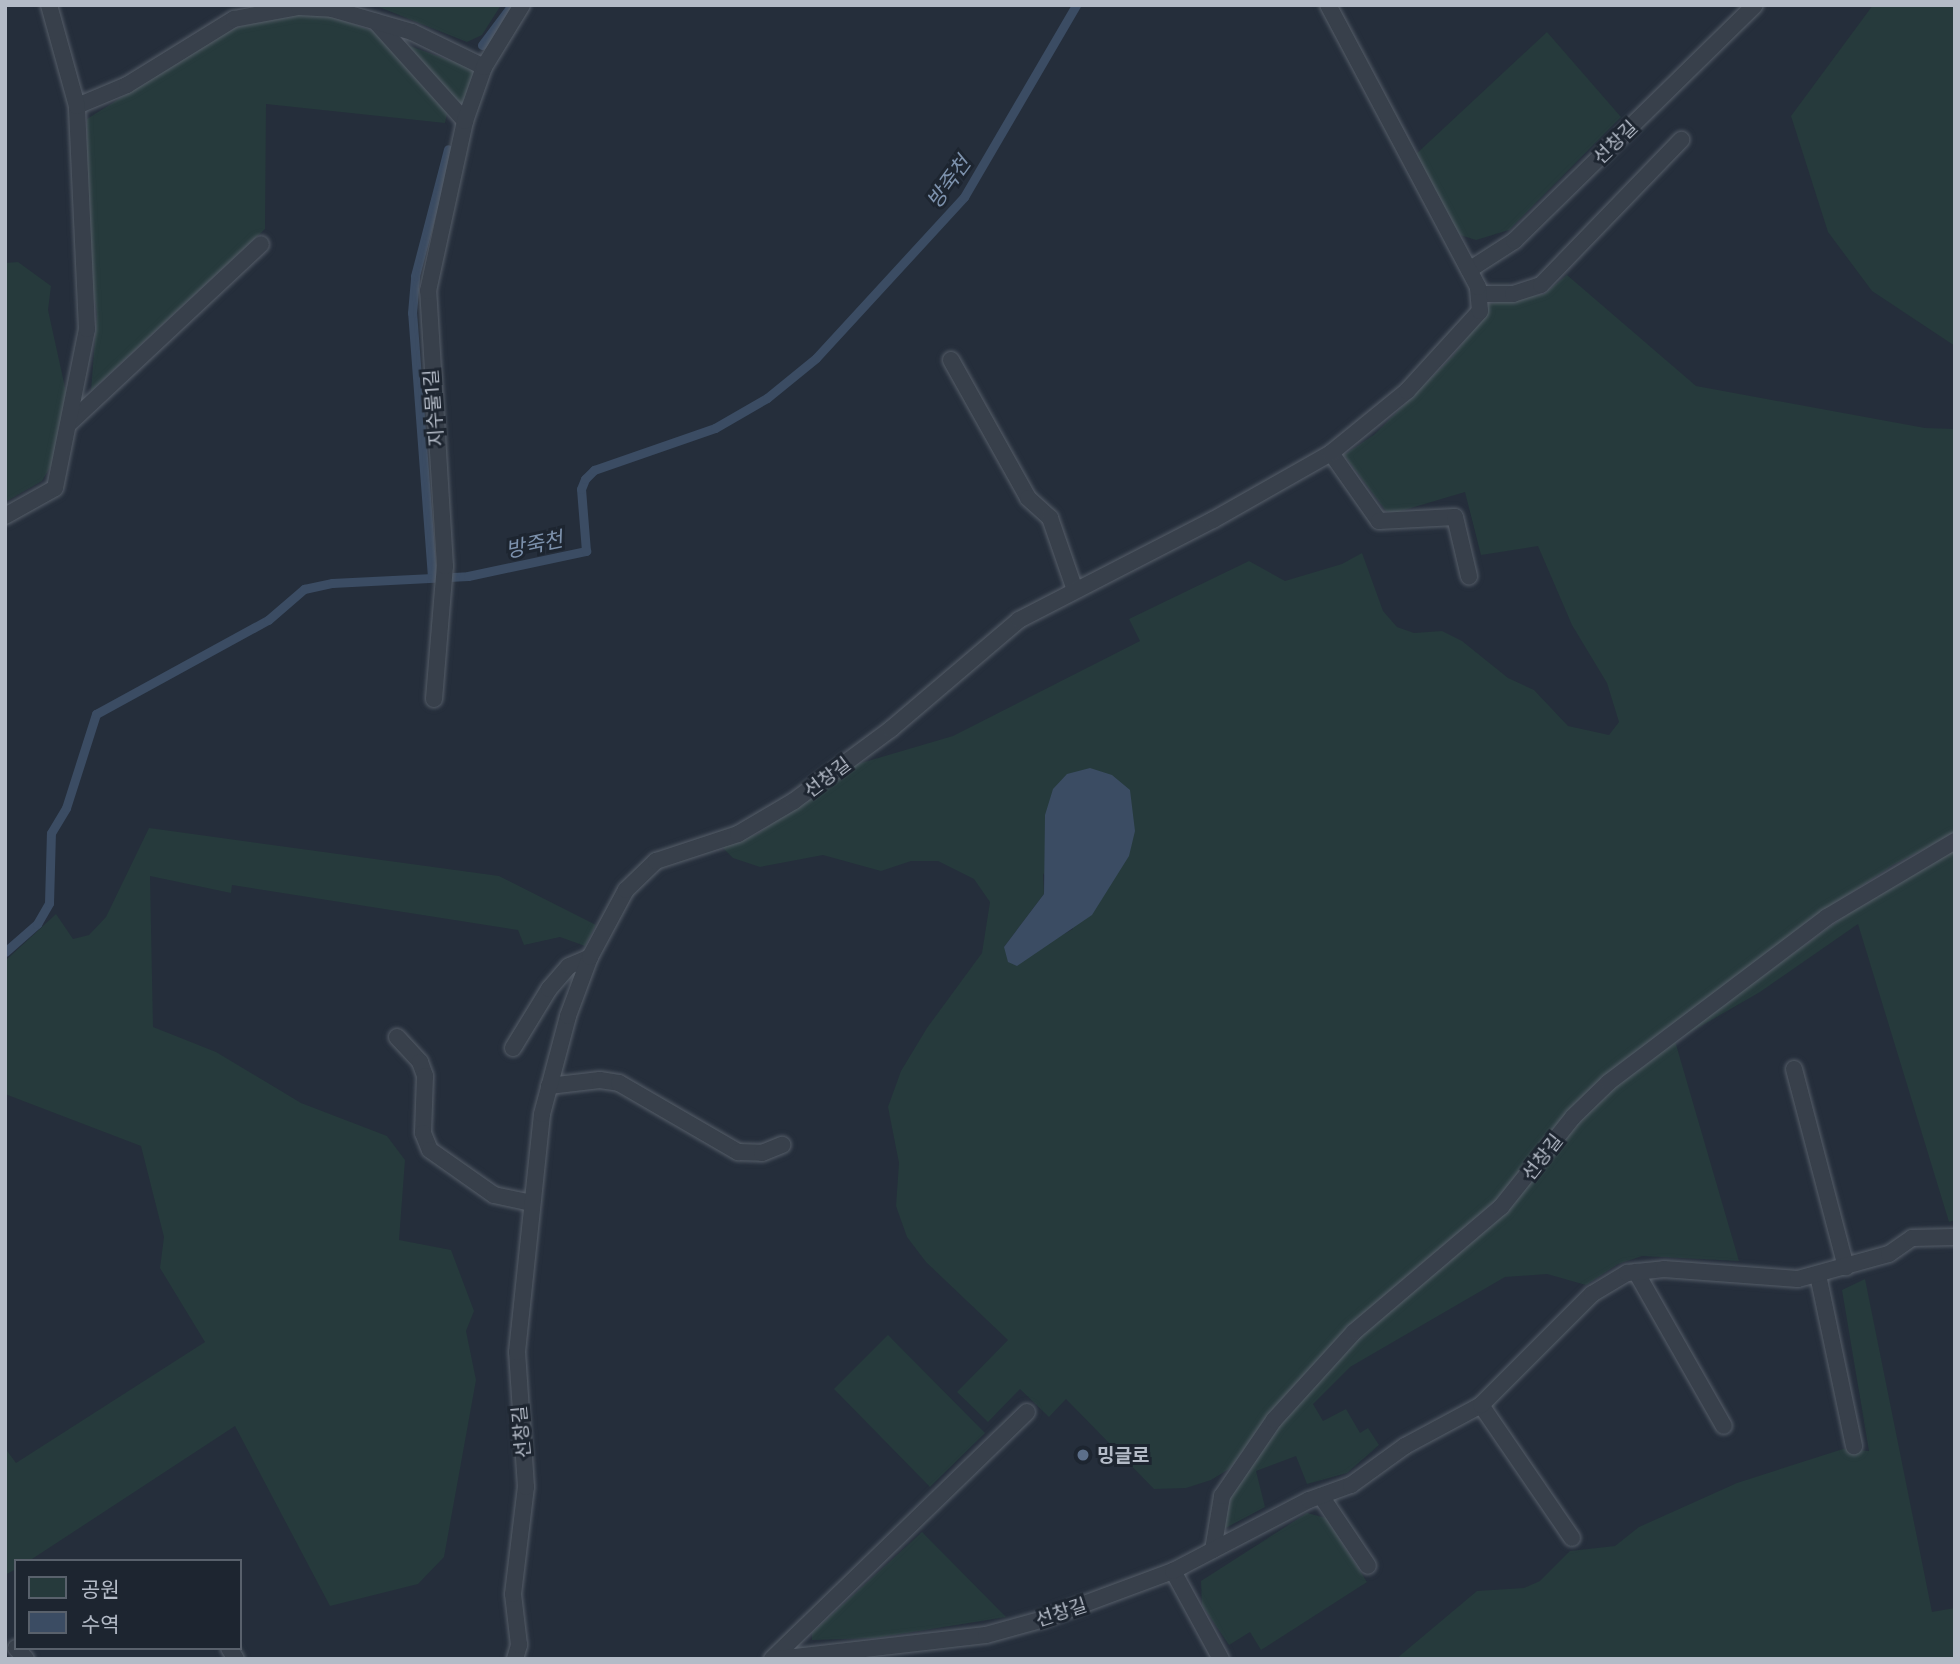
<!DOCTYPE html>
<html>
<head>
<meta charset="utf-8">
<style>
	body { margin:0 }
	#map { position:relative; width:1960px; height:1664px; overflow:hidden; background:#252e3b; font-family:"Exo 2","Noto Sans KR",sans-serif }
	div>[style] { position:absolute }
	.green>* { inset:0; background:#263a3c }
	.water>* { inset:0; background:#3b4c63 }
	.stream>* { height:9px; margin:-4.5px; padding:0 4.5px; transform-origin:4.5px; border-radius:4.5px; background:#3b4c63 }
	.roads { filter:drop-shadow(0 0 2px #565e69) drop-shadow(0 0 2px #565e69) }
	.lane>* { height:16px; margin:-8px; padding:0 8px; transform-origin:8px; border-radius:8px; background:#38404b }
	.dots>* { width:19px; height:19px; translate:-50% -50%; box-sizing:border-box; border:4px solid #1d2530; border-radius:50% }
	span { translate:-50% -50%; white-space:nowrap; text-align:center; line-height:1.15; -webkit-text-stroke:6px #1d2530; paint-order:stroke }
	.street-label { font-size:19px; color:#b4bbc7 }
	.poi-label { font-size:19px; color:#b4bbc7; font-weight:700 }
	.left { translate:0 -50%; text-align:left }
	.water-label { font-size:21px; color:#7d92ad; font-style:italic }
	.frame { position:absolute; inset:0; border:7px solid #b4bbc7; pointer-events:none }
	.legend { position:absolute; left:14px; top:1559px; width:228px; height:91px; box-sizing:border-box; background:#1d2530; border:2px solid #59616c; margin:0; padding:9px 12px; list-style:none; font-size:21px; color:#b4bbc7 }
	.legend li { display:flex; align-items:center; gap:14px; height:35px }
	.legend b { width:35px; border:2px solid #59616c }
</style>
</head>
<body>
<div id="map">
	<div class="green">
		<div style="clip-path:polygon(374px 5px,501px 5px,482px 35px,467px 42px)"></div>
		<div style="clip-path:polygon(1873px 5px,1955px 5px,1955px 346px,1872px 291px,1828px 232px,1791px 116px)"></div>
		<div style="clip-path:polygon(292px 13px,327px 15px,379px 33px,448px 108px,445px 123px,266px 104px,265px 229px,91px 391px,97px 314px,87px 251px,87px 119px,230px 29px)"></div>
		<div style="clip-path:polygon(1547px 32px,1621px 117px,1509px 230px,1476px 240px,1460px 235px,1448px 221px,1414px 156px)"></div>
		<div style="clip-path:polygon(404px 44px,477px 70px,463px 108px)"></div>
		<div style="clip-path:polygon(18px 262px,51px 286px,48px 310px,66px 392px,52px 464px,42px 481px,5px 502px,5px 263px)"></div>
		<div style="clip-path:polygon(evenodd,1567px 275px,1696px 386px,1925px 428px,1955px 429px,1955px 833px,1893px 865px,1824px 911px,1650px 1043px,1496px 1203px,1345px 1331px,1229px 1469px,1211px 1480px,1186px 1488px,1154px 1489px,1066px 1399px,1049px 1417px,1020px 1389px,988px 1422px,957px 1392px,1008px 1340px,926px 1262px,907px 1237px,896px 1206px,899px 1163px,888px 1107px,901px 1071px,927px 1028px,982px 953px,990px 902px,974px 879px,938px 861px,911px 861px,881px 871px,823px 855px,760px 867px,733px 858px,722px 847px,757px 834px,851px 766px,953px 736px,1140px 641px,1129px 619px,1249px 561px,1285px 581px,1342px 564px,1362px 553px,1383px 611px,1397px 627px,1414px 633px,1442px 631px,1462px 641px,1508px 678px,1534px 690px,1568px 726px,1609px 735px,1619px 722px,1607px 683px,1572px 625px,1538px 546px,1481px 555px,1465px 492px,1394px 513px,1386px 511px,1344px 455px,1375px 434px,1452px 357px,1488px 311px,1488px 304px,1544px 294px,1567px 275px,1043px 873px,1073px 929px,1042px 946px,1004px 947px,1044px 894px,1043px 873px)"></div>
		<div style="clip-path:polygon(149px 828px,499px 876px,596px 925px,585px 946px,560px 937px,524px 945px,518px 930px,232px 885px,231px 893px,150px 876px,153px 1027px,216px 1052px,301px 1103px,387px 1136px,405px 1160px,399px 1240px,451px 1250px,474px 1311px,466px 1331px,476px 1380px,444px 1557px,418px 1584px,330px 1606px,235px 1426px,29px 1561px,16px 1561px,16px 1569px,5px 1575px,5px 1448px,16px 1463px,205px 1342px,160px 1268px,164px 1237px,141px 1146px,5px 1094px,5px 961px,56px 914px,73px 939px,89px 935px,106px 917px)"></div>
		<div style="clip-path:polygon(1955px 850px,1955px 1220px,1949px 1222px,1858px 924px,1760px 992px,1675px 1041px,1739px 1261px,1642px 1256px,1618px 1264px,1586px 1285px,1547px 1274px,1505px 1277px,1350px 1367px,1313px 1404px,1323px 1421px,1346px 1409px,1360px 1433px,1368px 1428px,1379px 1445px,1347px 1473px,1307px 1484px,1296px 1456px,1256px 1471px,1265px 1507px,1218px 1532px,1228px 1495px,1270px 1435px,1350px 1344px,1505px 1213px,1579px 1119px,1614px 1084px,1853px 910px)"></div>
		<div style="clip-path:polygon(1865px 1279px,1932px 1612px,1955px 1608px,1955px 1659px,1396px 1659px,1477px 1591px,1524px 1588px,1540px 1581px,1570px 1551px,1615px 1546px,1639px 1527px,1737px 1483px,1843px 1449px,1869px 1451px,1842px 1290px)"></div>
		<div style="clip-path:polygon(888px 1335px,985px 1433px,930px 1487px,834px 1389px)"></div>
		<div style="clip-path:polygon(1307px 1513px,1326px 1518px,1367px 1582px,1261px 1650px,1250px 1632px,1229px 1645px,1202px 1605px,1201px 1581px)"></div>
		<div style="clip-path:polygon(922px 1532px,1006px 1617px,875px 1638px,812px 1640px,812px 1633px)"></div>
	</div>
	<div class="water">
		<div style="clip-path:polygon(1090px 768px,1112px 775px,1130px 790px,1135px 831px,1129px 856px,1092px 915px,1017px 966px,1008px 962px,1004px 947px,1044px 894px,1045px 815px,1053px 789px,1067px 774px)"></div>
	</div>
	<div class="stream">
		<div style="left:482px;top:45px;width:50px;rotate:-53.1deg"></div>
		<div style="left:432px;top:577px;width:265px;rotate:-94.3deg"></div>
		<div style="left:412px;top:313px;width:37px;rotate:-85deg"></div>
		<div style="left:415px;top:276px;width:131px;rotate:-75.4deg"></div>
		<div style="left:5px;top:952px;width:43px;rotate:-41.2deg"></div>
		<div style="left:37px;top:924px;width:24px;rotate:-60deg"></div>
		<div style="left:49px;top:903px;width:70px;rotate:-88.4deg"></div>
		<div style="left:51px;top:833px;width:29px;rotate:-59deg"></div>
		<div style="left:66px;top:808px;width:99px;rotate:-72.3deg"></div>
		<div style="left:96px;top:714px;width:196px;rotate:-28.7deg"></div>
		<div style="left:268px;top:620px;width:48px;rotate:-40.7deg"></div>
		<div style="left:304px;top:589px;width:29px;rotate:-12deg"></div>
		<div style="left:332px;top:583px;width:136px;rotate:-2.9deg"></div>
		<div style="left:468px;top:576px;width:121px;rotate:-12deg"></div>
		<div style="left:586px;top:551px;width:62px;rotate:-94.6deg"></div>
		<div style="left:581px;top:489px;width:11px;rotate:-68deg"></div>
		<div style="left:585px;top:479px;width:13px;rotate:-45deg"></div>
		<div style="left:594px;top:470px;width:128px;rotate:-19.1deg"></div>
		<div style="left:715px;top:428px;width:60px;rotate:-30deg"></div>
		<div style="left:767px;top:398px;width:63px;rotate:-39.2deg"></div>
		<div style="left:816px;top:358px;width:219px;rotate:-47.4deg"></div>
		<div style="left:964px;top:197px;width:222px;rotate:-59.7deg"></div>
	</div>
	<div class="roads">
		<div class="lane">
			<div style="left:376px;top:22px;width:133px;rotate:48deg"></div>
			<div style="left:77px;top:106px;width:54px;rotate:-22.8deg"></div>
			<div style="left:127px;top:85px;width:126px;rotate:-31.7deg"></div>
			<div style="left:234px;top:19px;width:66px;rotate:-10.5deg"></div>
			<div style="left:299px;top:7px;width:33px;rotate:3deg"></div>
			<div style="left:332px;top:9px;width:83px;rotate:16deg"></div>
			<div style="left:412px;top:32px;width:80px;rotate:25.9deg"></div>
			<div style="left:1469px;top:270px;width:54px;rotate:-32.8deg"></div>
			<div style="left:1514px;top:241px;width:337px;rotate:-44.4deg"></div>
			<div style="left:1480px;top:294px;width:33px"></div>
			<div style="left:1513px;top:294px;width:29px;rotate:-18deg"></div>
			<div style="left:1541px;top:285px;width:202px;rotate:-46deg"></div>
			<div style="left:951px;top:360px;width:158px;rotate:60.8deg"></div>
			<div style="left:1028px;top:498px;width:30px;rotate:42deg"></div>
			<div style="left:1050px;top:518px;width:76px;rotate:70.9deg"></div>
			<div style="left:71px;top:422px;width:260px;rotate:-43.1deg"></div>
			<div style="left:1331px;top:453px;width:83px;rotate:54.8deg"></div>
			<div style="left:1379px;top:521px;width:76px;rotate:-3deg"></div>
			<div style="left:1455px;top:517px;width:61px;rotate:76.7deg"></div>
			<div style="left:5px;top:516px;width:57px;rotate:-29.2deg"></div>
			<div style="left:55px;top:488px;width:162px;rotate:-78.6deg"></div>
			<div style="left:87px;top:329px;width:223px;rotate:-92.6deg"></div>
			<div style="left:77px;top:106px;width:105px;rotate:-105.5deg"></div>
			<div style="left:434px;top:699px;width:133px;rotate:-85.3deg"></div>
			<div style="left:445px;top:566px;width:276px;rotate:-93.5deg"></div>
			<div style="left:428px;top:291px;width:174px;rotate:-77.7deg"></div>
			<div style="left:465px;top:121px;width:57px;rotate:-70.6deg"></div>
			<div style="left:484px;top:67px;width:73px;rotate:-58.5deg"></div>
			<div style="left:397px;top:1037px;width:34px;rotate:47deg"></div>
			<div style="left:420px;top:1062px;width:15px;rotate:70deg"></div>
			<div style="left:425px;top:1076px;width:57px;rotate:92deg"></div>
			<div style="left:423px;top:1133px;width:18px;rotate:68deg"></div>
			<div style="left:430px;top:1150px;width:78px;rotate:35.1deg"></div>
			<div style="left:494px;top:1195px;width:39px;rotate:12deg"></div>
			<div style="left:513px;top:1048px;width:69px;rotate:-58.6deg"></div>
			<div style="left:549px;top:989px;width:30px;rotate:-49deg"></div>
			<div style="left:569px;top:966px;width:23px;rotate:-23deg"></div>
			<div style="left:1794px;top:1069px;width:205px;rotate:75.3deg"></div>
			<div style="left:549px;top:1086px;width:51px;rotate:-6.7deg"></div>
			<div style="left:600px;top:1080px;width:19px;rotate:9deg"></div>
			<div style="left:619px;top:1083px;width:138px;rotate:30.1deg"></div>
			<div style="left:738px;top:1152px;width:24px;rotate:2deg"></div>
			<div style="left:762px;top:1153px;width:22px;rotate:-22deg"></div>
			<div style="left:1636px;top:1272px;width:177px;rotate:60.3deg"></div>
			<div style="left:1818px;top:1275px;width:175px;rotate:78.1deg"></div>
			<div style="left:1481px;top:1405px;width:161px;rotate:55.6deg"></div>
			<div style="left:1321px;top:1496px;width:84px;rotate:56.1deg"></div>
			<div style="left:1213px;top:1550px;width:55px;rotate:-80.5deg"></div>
			<div style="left:1222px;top:1496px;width:92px;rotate:-55.6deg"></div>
			<div style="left:1274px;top:1420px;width:119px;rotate:-47.7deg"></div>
			<div style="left:1354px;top:1332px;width:193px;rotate:-40.4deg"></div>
			<div style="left:1501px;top:1207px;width:115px;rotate:-51.3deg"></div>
			<div style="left:1573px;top:1117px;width:50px;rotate:-44.2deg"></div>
			<div style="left:1609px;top:1082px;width:273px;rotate:-37.1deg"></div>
			<div style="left:1827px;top:917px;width:149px;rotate:-30.7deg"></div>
			<div style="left:1173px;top:1571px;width:100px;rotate:61.4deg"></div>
			<div style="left:16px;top:1648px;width:15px;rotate:48deg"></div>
			<div style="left:229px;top:1648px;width:13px;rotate:58deg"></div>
			<div style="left:515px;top:1659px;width:15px;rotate:-74deg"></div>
			<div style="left:519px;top:1645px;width:51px;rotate:-96.7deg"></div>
			<div style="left:513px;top:1594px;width:108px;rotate:-83.1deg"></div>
			<div style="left:526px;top:1487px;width:135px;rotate:-93.8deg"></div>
			<div style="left:517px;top:1352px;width:239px;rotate:-84deg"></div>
			<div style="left:542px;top:1114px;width:101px;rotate:-75.1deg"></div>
			<div style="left:568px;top:1016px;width:63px;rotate:-69.6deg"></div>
			<div style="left:590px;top:957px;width:76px;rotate:-61.8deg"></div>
			<div style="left:626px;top:890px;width:42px;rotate:-44deg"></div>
			<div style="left:656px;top:861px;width:86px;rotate:-18.2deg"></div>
			<div style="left:738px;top:834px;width:65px;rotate:-30.5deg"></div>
			<div style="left:794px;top:801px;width:121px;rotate:-36.6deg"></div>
			<div style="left:891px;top:729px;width:168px;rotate:-40.4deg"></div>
			<div style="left:1019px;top:620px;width:218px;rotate:-27.3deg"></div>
			<div style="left:1213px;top:520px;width:136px;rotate:-29.6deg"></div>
			<div style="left:1331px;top:453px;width:98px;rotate:-39.2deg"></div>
			<div style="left:1407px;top:391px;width:108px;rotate:-47.6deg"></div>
			<div style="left:1480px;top:311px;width:24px;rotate:-95deg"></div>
			<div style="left:1478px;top:287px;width:319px;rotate:-118deg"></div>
			<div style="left:772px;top:1659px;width:355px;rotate:-44.1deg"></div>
			<div style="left:778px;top:1659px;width:209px;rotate:-6.6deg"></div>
			<div style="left:986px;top:1635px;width:60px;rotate:-15.4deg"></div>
			<div style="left:1044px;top:1619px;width:138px;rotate:-20.4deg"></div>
			<div style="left:1173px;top:1571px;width:153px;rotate:-27.6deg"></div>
			<div style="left:1309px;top:1500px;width:45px;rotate:-19.7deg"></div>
			<div style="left:1351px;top:1485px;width:67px;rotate:-35.8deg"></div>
			<div style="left:1405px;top:1446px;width:86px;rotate:-28.3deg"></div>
			<div style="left:1481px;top:1405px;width:157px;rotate:-45deg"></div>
			<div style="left:1592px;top:1294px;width:41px;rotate:-31deg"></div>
			<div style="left:1627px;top:1273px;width:37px;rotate:-6deg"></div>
			<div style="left:1664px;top:1269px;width:134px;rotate:4.3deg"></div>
			<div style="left:1798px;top:1279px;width:94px;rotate:-15.4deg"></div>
			<div style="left:1889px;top:1254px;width:28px;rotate:-35deg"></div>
			<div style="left:1912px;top:1238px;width:43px;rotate:-1.3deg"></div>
		</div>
	</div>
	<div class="dots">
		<div style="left:1083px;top:1455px;background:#5c6f8a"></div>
	</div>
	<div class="street-label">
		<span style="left:1615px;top:142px;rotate:-44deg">선창길</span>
		<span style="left:433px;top:408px;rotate:-94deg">지수물1길</span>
		<span style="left:827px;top:777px;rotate:-37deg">선창길</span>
		<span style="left:1542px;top:1157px;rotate:-52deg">선창길</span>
		<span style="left:521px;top:1432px;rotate:-95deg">선창길</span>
		<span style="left:1061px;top:1612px;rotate:-18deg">선창길</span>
	</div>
	<div class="poi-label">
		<span class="left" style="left:1097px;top:1455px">밍글로</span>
	</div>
	<div class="water-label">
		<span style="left:948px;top:182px;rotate:-54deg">방죽천</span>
		<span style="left:534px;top:544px;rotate:-12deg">방죽천</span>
	</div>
	<div class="frame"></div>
	<ul class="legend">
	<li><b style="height:19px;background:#263a3c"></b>공원</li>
	<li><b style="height:19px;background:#3b4c63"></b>수역</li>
	</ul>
</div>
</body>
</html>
